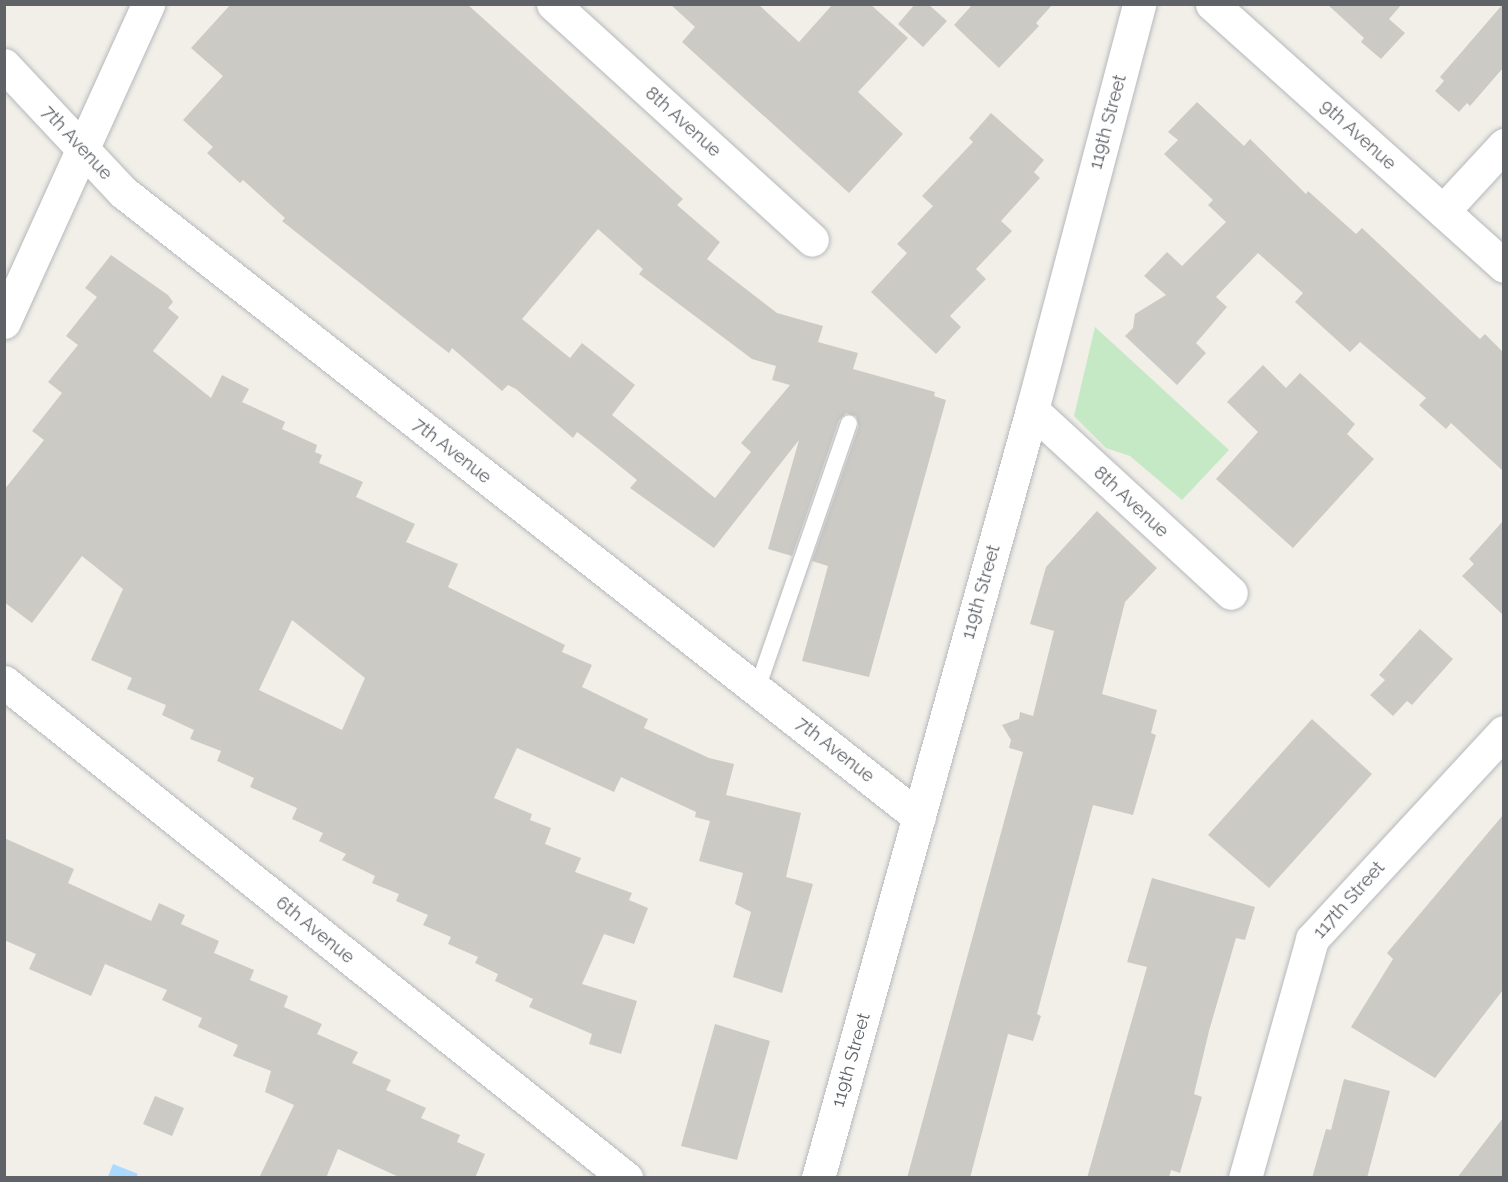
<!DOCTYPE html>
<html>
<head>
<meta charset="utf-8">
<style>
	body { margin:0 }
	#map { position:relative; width:1508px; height:1182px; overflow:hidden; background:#f1efe8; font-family:Raleway,sans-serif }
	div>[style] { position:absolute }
	.green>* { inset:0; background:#c5e8c5 }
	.water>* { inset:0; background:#aadaff }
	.building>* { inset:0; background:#cccac5 }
	.roads { filter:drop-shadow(0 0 2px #b5b8bc) drop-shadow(0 0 2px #b5b8bc) }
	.lane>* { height:16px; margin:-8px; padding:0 8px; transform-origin:8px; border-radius:8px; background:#fff }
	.street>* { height:33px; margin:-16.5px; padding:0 16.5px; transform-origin:16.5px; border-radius:16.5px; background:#fff }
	span { translate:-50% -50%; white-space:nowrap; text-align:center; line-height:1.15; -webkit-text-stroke:4.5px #fff; paint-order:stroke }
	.street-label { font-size:18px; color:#5f6368 }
	.frame { position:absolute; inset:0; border:6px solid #5f6368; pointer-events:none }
</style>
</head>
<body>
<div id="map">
	<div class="green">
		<div style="clip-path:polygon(1095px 327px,1229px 450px,1182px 500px,1130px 456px,1106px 448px,1074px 416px)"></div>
	</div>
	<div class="water">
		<div style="clip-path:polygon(113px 1164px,138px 1174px,136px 1177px,108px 1177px)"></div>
	</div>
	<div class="building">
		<div style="clip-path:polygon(evenodd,231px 4px,467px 4px,683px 199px,677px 205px,720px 242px,707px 259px,777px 313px,823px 326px,818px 342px,858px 353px,853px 369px,935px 392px,934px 396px,946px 400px,869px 677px,802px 661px,828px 566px,812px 561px,859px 426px,856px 416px,846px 413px,839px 420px,792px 556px,768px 549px,799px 440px,714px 548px,630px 488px,637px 480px,590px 442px,577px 432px,573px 438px,516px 389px,508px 385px,502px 391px,452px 348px,449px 353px,423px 333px,282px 221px,285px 218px,243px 180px,240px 183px,207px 153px,213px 147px,183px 120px,223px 76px,191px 48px,231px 4px,598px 229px,643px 269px,639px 274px,752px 359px,776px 366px,772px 380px,790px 385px,741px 443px,751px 452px,715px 498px,612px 415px,635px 385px,582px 343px,570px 358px,522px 319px,598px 229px)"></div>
		<div style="clip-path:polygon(670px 4px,758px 4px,799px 42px,833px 4px,870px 4px,908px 38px,858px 92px,903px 134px,849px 193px,682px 42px,695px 27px)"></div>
		<div style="clip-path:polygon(915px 4px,928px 4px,947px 21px,923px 47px,898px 24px)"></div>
		<div style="clip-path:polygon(973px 4px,1053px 4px,1036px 23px,1039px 26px,999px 68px,954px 25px)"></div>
		<div style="clip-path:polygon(1327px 4px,1402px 4px,1389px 19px,1405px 33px,1381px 59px,1361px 42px,1364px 38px)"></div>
		<div style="clip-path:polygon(1503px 4px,1503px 68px,1470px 106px,1467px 103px,1459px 112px,1435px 91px,1444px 81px,1440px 77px)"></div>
		<div style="clip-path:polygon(1197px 102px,1244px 146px,1250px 139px,1306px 194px,1308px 191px,1356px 234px,1362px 228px,1480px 339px,1485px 334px,1503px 352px,1503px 471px,1451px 423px,1446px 429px,1419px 405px,1426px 398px,1360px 342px,1350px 352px,1295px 302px,1303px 293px,1258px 253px,1216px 297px,1227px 307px,1196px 343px,1206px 353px,1177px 385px,1125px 336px,1133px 328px,1135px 314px,1166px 295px,1144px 276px,1167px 252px,1182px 266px,1226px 222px,1208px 205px,1213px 200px,1164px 154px,1178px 140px,1168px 132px)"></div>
		<div style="clip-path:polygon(991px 113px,1044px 160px,1034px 172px,1040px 178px,1001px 221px,1012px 231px,976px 269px,986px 279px,950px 316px,961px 327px,936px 354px,871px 292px,907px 253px,897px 244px,933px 206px,922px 196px,973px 142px,969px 138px)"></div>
		<div style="clip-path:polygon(evenodd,111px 255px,168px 295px,173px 302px,168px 308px,179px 317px,153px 351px,211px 398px,222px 375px,249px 389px,242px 402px,285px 422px,282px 429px,317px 445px,315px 452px,322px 455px,319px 463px,363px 482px,356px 497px,415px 524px,406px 542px,458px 564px,448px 587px,565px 645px,562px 652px,592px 665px,582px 687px,648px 719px,644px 728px,709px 758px,734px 764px,726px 795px,801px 813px,786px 877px,813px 884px,782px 993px,733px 977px,751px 912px,735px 904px,743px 873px,699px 861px,710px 821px,695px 817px,696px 812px,621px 777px,614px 792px,517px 748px,494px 798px,532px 814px,530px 820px,551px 828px,545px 844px,581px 858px,575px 872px,632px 893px,629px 900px,648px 908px,634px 944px,604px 934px,582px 984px,637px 1001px,621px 1054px,589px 1044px,592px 1034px,529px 1007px,533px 999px,495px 981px,498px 974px,475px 963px,478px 957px,448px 944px,451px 937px,423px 925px,428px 915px,396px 901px,399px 894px,372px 883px,375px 876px,342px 860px,346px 854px,319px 841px,323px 833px,292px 819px,297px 808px,250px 787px,254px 778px,217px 761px,221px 751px,190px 739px,194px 730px,162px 715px,166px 705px,127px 689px,132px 678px,91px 660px,123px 589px,82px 556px,32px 623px,4px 602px,4px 490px,44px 440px,32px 431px,62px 393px,48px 382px,78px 345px,66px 336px,97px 297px,85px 288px,111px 255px,292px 620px,365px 678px,342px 730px,259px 690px,292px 620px)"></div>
		<div style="clip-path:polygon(1263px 365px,1286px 388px,1300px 373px,1355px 424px,1347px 434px,1374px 459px,1293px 548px,1216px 479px,1258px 432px,1227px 402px)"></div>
		<div style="clip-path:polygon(1097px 511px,1157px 568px,1125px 602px,1102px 694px,1157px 710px,1151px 733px,1156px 735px,1133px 815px,1093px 805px,1037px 1014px,1041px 1016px,1033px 1041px,1008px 1034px,970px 1178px,907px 1178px,1023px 752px,1009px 748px,1011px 740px,1002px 725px,1019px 719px,1020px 712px,1033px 716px,1054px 631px,1030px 624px,1046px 567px)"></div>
		<div style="clip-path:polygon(1503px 521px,1503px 615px,1462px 576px,1474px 564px,1469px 559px)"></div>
		<div style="clip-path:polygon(1420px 629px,1453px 659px,1412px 705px,1407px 701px,1393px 716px,1370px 695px,1385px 680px,1379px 675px)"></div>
		<div style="clip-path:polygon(1312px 719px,1372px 774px,1269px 888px,1208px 835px)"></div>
		<div style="clip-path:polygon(1503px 815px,1503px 990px,1435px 1078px,1351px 1027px,1393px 959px,1387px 953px)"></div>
		<div style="clip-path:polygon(4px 838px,74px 869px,68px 883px,151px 921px,159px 903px,185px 915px,181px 924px,219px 941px,214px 953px,254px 970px,250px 980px,288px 996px,284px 1007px,322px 1024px,317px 1034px,358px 1052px,352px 1063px,391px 1080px,386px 1090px,426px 1108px,421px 1118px,460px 1135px,457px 1142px,485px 1154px,475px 1178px,401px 1178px,338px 1149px,326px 1178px,259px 1178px,294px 1105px,265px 1092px,271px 1071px,233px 1056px,238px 1045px,198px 1027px,202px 1018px,162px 1000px,167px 990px,105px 964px,91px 996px,29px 969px,36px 954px,4px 940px)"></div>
		<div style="clip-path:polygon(1152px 878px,1255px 907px,1245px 940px,1236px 938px,1209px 1031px,1194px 1094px,1202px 1097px,1180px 1173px,1171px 1170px,1169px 1178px,1087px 1178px,1147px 967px,1127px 962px)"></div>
		<div style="clip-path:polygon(715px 1024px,770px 1041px,737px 1160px,681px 1146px)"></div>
		<div style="clip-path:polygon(1344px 1079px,1390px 1091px,1367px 1178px,1312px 1178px,1326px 1129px,1331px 1130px)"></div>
		<div style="clip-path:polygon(155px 1096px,184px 1108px,172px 1136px,143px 1124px)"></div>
		<div style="clip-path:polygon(1503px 1118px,1503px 1178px,1457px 1178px)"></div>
	</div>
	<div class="roads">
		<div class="lane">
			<div style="left:757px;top:689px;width:281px;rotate:-70.9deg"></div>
		</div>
		<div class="street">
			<div style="left:553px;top:4px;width:350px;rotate:42.3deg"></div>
			<div style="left:1212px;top:4px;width:392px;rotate:41.9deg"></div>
			<div style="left:4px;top:65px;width:174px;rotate:46.9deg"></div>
			<div style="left:123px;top:192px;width:1012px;rotate:38.14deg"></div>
			<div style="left:1443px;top:211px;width:90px;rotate:-47.3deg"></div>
			<div style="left:4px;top:322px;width:349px;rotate:-65.6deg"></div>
			<div style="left:1032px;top:410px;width:270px;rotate:42.6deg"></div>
			<div style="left:4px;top:682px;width:796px;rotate:38.57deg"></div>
			<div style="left:818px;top:1178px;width:797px;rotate:-74.43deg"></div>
			<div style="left:1032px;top:410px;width:420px;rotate:-75.2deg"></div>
			<div style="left:1245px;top:1178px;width:248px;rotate:-74.3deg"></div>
			<div style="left:1312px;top:939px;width:282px;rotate:-47.2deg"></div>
		</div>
	</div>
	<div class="street-label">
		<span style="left:683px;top:122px;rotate:42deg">8th Avenue</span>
		<span style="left:1108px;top:122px;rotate:-75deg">119th Street</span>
		<span style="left:1358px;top:135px;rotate:42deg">9th Avenue</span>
		<span style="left:77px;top:143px;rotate:47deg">7th Avenue</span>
		<span style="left:452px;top:451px;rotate:38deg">7th Avenue</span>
		<span style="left:1131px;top:502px;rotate:43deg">8th Avenue</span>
		<span style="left:981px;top:592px;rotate:-74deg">119th Street</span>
		<span style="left:835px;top:750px;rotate:38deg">7th Avenue</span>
		<span style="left:1349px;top:900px;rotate:-48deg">117th Street</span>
		<span style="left:315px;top:930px;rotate:39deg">6th Avenue</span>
		<span style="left:851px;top:1060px;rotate:-74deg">119th Street</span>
	</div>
	<div class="frame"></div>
</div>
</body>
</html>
